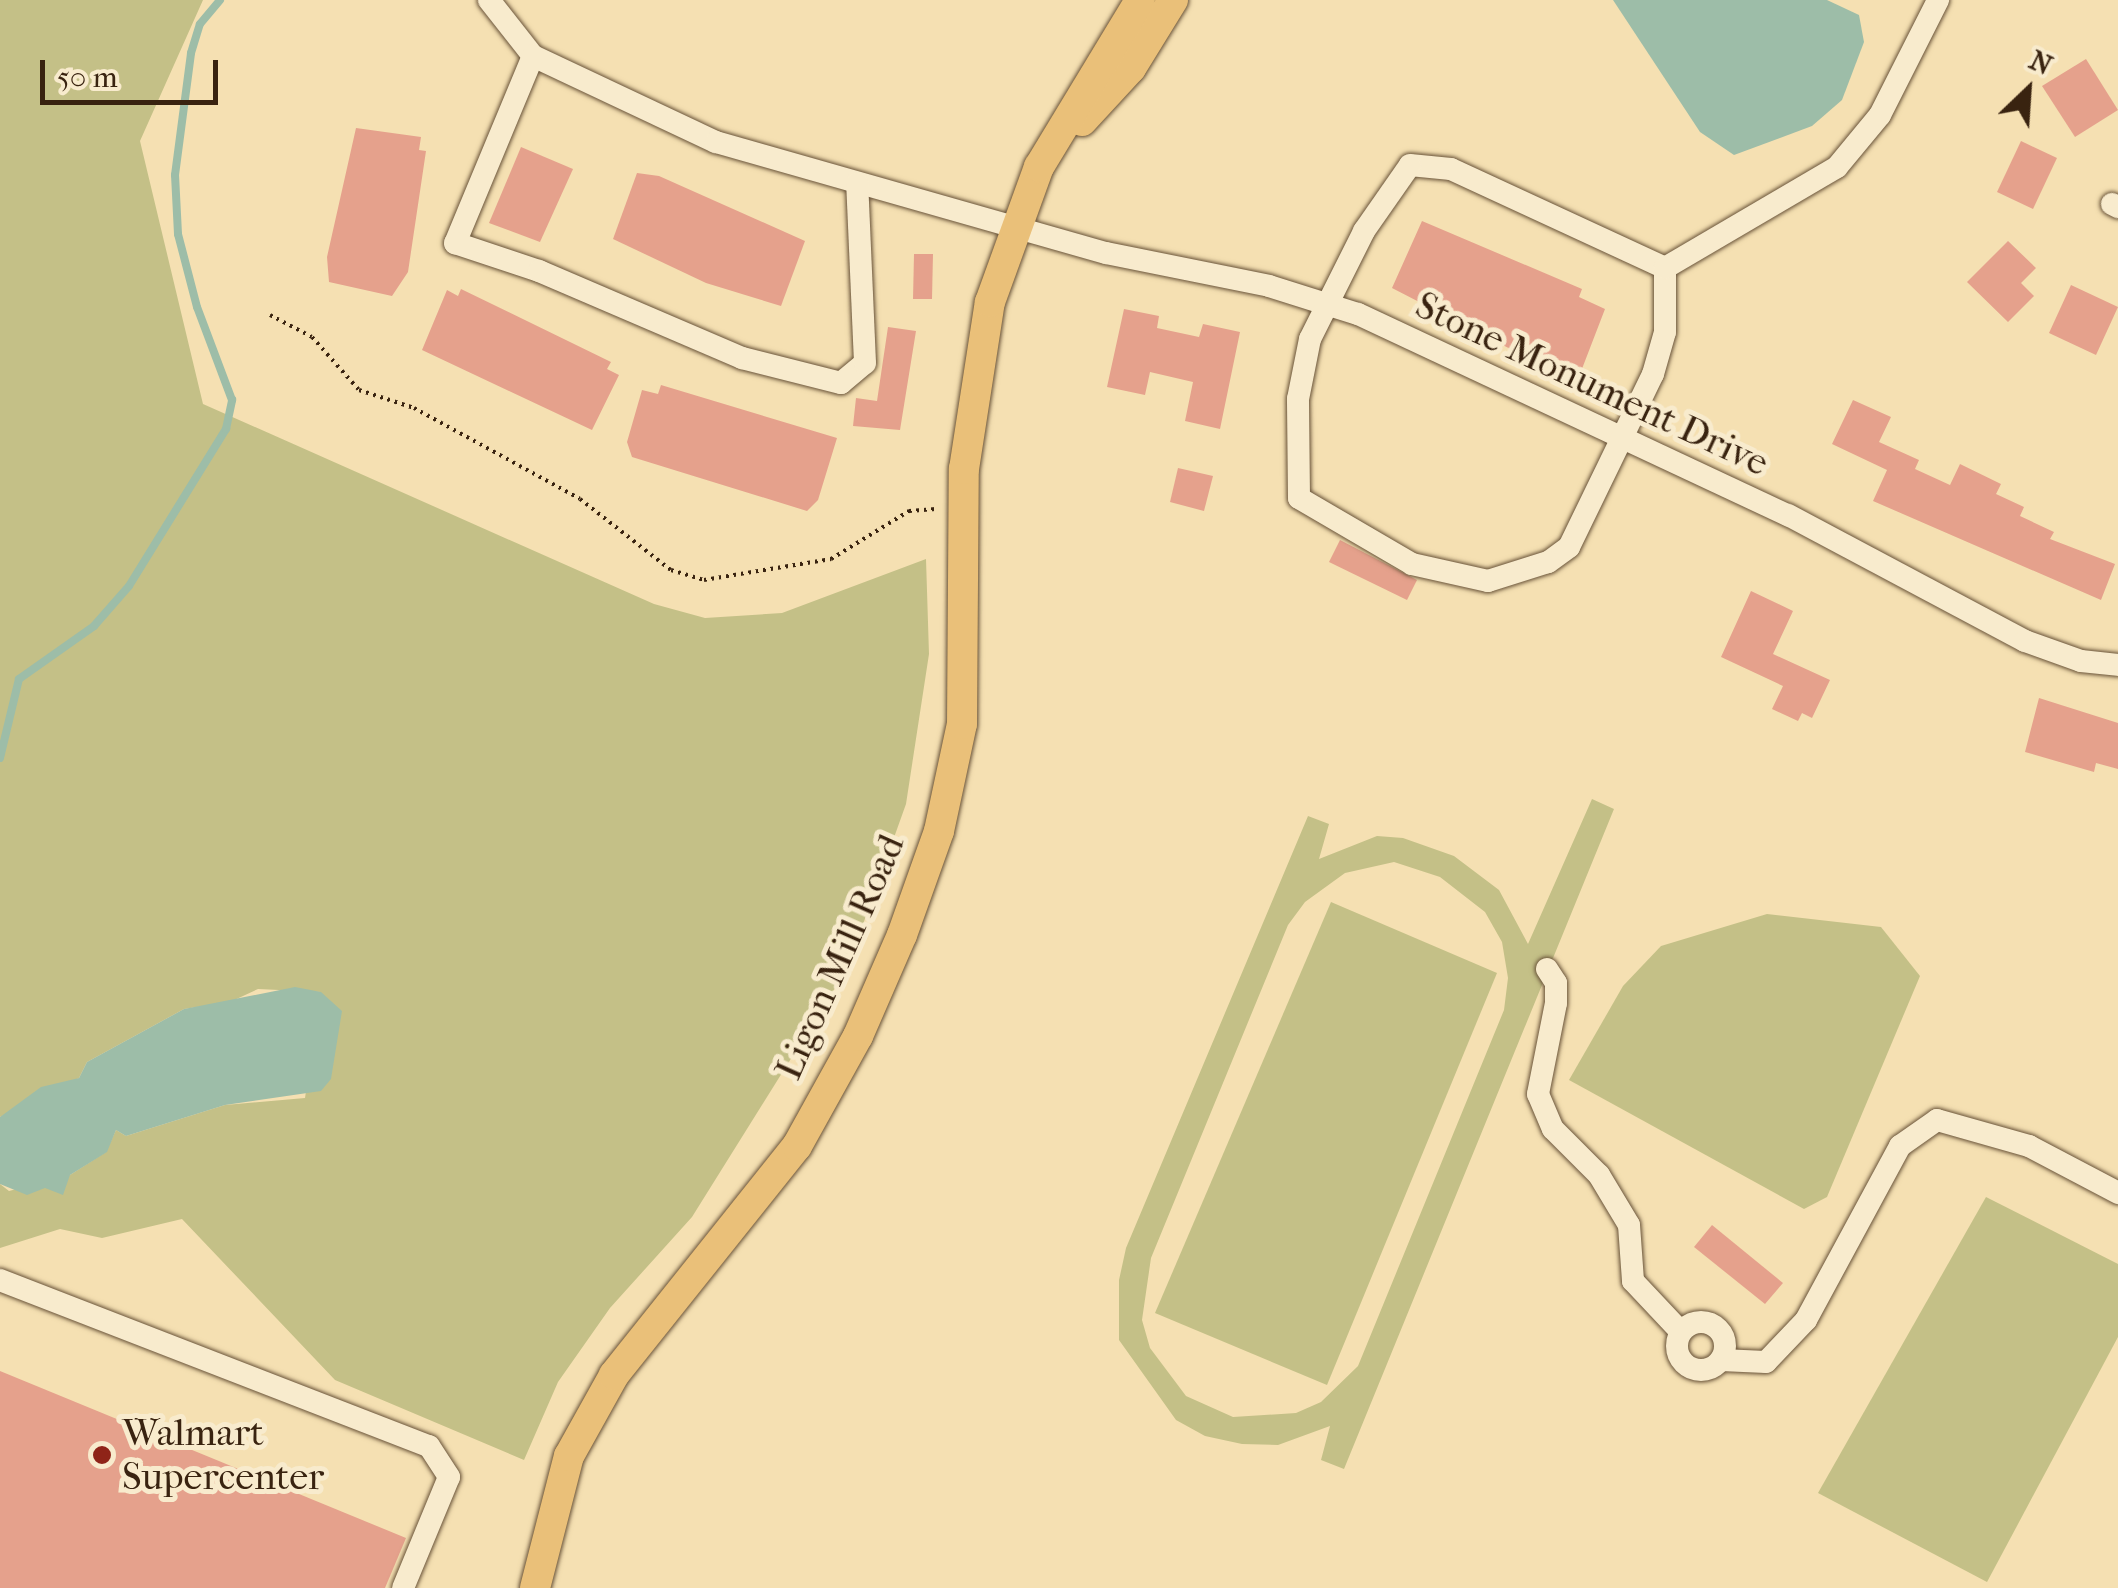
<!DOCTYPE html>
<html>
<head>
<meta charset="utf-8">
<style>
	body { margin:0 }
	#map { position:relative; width:2118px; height:1588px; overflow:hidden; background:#f5e0b2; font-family:"IM FELL French Canon",serif }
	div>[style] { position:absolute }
	.green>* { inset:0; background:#c4c087 }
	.water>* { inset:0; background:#9dbda8 }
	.stream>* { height:8px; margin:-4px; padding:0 4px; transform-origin:4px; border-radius:4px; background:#9dbda8 }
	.building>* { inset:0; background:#e5a18c }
	.path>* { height:4px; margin-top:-2px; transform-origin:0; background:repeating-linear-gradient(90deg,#392310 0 2.5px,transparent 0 7.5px) }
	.roads { filter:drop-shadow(0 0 2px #685238) drop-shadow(0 0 2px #685238) }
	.minor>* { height:22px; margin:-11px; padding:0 11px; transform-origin:11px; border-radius:11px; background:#f8ebcd }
	.minor>.ring { margin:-11px; padding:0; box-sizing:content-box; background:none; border:22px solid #f8ebcd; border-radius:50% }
	.major>* { height:30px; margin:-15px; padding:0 15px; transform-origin:15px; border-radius:15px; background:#eac079 }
	.dots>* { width:28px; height:28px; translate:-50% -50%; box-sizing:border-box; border:5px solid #f8ebcd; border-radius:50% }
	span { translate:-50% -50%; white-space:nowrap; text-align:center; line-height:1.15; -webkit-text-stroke:10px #f8ebcd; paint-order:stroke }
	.street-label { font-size:38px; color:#392310 }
	.poi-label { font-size:38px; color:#392310 }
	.left { translate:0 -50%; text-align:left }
	.north { position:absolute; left:1978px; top:40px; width:100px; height:100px; -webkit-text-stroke:8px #f8ebcd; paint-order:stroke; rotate:25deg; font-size:28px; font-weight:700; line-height:40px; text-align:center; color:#392310 }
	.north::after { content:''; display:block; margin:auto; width:35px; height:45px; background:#392310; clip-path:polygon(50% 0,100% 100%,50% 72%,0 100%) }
	.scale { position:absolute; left:40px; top:60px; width:178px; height:45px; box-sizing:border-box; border:5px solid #392310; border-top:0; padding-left:12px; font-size:30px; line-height:35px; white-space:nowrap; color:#392310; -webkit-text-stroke:8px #f8ebcd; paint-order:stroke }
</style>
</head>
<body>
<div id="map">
	<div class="green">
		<div style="clip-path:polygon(0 0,203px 0,140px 141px,203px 404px,654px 604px,705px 618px,782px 613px,926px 559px,929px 654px,906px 804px,847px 969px,692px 1217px,610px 1308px,558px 1382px,524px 1460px,335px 1380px,182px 1219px,102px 1238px,60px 1229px,0 1248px,0 1184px,9px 1191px,70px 1175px,106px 1152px,116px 1130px,126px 1136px,225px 1105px,305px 1098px,321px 992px,258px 989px,230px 1002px,184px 1009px,87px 1062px,79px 1078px,0 1117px)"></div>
		<div style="clip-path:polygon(evenodd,1592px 799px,1614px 809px,1344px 1469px,1321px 1460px,1330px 1426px,1278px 1445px,1242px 1444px,1205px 1436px,1176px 1420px,1119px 1340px,1119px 1280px,1126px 1248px,1308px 816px,1329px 824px,1319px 859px,1377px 836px,1403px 838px,1454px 856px,1499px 890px,1528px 944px,1592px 799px,1394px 862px,1440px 877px,1485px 912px,1502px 942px,1508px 978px,1504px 1010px,1358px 1366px,1321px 1402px,1296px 1413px,1233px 1417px,1186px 1396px,1150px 1348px,1142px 1320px,1151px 1258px,1288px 925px,1305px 902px,1345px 873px,1394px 862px)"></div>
		<div style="clip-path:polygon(1331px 902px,1497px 973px,1327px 1385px,1155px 1313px)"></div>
		<div style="clip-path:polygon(1767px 914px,1881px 927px,1920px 976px,1827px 1197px,1804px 1209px,1569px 1080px,1623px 986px,1661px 946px)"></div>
		<div style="clip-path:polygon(1986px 1197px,2118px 1264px,2118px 1337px,1987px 1582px,1818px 1493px)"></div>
	</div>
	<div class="water">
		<div style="clip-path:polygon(1613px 0,1827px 0,1859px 15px,1864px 42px,1842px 100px,1812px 126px,1734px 155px,1700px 132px)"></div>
		<div style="clip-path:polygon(295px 987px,321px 992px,342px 1011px,331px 1079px,321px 1091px,225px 1105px,126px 1136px,116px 1130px,107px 1152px,70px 1175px,63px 1195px,45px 1188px,27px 1195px,0 1184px,0 1117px,41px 1087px,79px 1078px,87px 1062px,184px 1009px)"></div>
	</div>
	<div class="stream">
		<div style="left:0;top:758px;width:81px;rotate:-76.5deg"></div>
		<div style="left:19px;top:679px;width:92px;rotate:-35.2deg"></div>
		<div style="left:94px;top:626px;width:53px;rotate:-48.8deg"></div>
		<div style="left:129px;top:586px;width:185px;rotate:-58.3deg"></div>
		<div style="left:226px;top:429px;width:30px;rotate:-78deg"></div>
		<div style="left:232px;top:400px;width:99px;rotate:-110.6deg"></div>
		<div style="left:197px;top:307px;width:75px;rotate:-104.6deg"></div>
		<div style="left:178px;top:234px;width:59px;rotate:-92.9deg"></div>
		<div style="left:175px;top:175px;width:123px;rotate:-82.5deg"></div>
		<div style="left:191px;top:53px;width:30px;rotate:-73deg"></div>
		<div style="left:200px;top:24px;width:31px;rotate:-50deg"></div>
	</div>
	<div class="building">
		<div style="clip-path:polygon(2086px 59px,2118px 110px,2075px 137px,2042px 86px)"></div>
		<div style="clip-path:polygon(356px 128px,421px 137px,419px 150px,426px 151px,408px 272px,392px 296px,329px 282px,327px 257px)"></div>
		<div style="clip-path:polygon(2021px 141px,2057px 158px,2033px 209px,1997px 192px)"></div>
		<div style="clip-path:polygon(521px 147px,573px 169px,540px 242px,489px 223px)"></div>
		<div style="clip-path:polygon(637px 173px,659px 176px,805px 241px,781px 306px,706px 283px,613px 239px)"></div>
		<div style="clip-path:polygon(1422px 221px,1582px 289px,1579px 297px,1605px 309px,1580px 374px,1524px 356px,1392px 288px)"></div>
		<div style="clip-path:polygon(2008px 241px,2036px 268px,2021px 283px,2034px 296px,2008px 322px,1967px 282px)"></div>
		<div style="clip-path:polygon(914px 254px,933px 254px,932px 299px,913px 299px)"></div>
		<div style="clip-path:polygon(2071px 285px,2118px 307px,2096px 355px,2049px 333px)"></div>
		<div style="clip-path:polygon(461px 289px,611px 362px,607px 369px,619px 375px,592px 430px,422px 350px,447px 290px,458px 296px)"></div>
		<div style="clip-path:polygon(1124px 309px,1159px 316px,1157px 328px,1199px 337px,1203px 324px,1240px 332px,1220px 429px,1185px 421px,1193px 382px,1150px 372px,1145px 395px,1107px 387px)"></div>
		<div style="clip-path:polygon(888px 327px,916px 331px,900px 430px,853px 426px,856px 398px,877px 401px)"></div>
		<div style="clip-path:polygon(661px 385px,837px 438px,818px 500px,807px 511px,632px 457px,627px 442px,642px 390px,658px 394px)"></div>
		<div style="clip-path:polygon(1853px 400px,1891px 417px,1879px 442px,1919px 460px,1915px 469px,1950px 485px,1960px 464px,2001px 484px,1996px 494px,2024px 507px,2020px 516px,2054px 532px,2050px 539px,2115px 564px,2101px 600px,1873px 501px,1887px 470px,1832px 444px)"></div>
		<div style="clip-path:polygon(1178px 468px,1213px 476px,1204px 511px,1170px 502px)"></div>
		<div style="clip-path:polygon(1340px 540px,1417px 580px,1407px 600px,1329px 562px)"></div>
		<div style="clip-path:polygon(1751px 591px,1793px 611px,1773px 654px,1830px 680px,1812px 718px,1802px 713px,1798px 721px,1772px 709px,1783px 686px,1721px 657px)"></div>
		<div style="clip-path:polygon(2039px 698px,2118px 723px,2118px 769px,2096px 763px,2094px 772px,2025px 752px)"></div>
		<div style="clip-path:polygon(1712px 1225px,1783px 1283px,1765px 1304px,1694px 1247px)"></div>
		<div style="clip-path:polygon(0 1371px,406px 1538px,385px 1588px,0 1588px)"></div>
	</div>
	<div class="path">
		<div style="left:270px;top:315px;width:47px;rotate:27.6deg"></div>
		<div style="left:312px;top:337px;width:71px;rotate:48.4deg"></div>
		<div style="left:359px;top:390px;width:58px;rotate:18.1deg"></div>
		<div style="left:414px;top:408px;width:189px;rotate:28.7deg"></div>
		<div style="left:580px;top:499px;width:115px;rotate:38deg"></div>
		<div style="left:671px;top:570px;width:34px;rotate:17deg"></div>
		<div style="left:704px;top:580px;width:129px;rotate:-9.4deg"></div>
		<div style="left:831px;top:559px;width:92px;rotate:-31.6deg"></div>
		<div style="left:909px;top:511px;width:27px;rotate:-4deg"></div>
	</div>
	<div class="roads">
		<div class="minor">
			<div style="left:489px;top:0;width:71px;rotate:51.8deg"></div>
			<div style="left:533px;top:56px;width:202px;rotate:25.2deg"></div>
			<div style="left:716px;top:142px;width:405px;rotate:15.9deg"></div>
			<div style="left:1106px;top:253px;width:166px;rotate:11.4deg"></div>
			<div style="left:1269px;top:286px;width:93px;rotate:17.5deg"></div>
			<div style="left:1358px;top:314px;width:475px;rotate:25.1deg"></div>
			<div style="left:1788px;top:515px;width:268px;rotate:28deg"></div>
			<div style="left:2025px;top:641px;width:59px;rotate:19.7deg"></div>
			<div style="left:2081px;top:661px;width:37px;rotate:6deg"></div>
			<div style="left:533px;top:56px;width:203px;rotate:112.6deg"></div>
			<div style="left:455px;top:243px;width:89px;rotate:18.4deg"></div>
			<div style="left:539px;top:271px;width:221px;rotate:23.2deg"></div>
			<div style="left:742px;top:358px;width:102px;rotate:14.2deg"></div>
			<div style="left:841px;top:383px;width:31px;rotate:-40deg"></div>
			<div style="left:865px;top:363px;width:180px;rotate:-92.5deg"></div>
			<div style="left:1410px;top:165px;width:41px;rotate:5.6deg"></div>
			<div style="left:1451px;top:169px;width:236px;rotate:24.8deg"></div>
			<div style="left:1665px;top:268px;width:64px;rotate:90deg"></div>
			<div style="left:1665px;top:332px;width:44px;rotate:105.9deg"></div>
			<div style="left:1653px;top:374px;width:192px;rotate:115.9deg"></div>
			<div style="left:1569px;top:547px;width:26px;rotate:144deg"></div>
			<div style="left:1548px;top:562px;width:63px;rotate:162.4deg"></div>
			<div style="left:1488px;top:581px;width:78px;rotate:-167.4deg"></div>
			<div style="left:1412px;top:564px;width:131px;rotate:-149.7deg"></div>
			<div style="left:1299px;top:498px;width:99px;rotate:-90.6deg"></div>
			<div style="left:1298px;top:399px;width:61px;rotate:-78.7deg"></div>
			<div style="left:1310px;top:339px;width:121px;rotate:-63.4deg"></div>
			<div style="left:1364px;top:231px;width:80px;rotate:-55.1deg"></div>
			<div style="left:2112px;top:204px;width:7px;rotate:27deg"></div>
			<div style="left:1665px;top:268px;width:199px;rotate:-30.4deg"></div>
			<div style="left:1837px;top:167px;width:67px;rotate:-50.4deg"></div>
			<div style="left:1880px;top:115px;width:129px;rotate:-63.2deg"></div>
			<div style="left:1547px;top:969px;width:17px;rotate:57deg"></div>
			<div style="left:1556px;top:983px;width:20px;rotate:90deg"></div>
			<div style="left:1556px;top:1003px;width:93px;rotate:101.2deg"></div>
			<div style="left:1538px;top:1094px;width:38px;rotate:67deg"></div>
			<div style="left:1553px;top:1129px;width:65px;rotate:45deg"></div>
			<div style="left:1599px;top:1175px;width:58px;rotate:59deg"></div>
			<div style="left:1629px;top:1225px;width:56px;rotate:85.9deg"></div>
			<div style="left:1633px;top:1281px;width:70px;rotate:46.7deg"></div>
			<div style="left:0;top:1280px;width:460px;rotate:21.2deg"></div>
			<div style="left:429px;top:1446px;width:37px;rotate:57deg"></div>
			<div style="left:449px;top:1477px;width:120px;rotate:112.5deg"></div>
			<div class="ring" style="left:1677px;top:1322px;width:26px;height:26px"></div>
			<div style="left:1721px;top:1360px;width:45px;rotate:2.5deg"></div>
			<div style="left:1766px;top:1362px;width:58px;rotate:-46.4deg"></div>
			<div style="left:1806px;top:1320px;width:198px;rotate:-61.6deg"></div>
			<div style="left:1900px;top:1146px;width:45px;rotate:-35.1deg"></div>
			<div style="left:1937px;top:1120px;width:96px;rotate:15.8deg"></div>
			<div style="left:2029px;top:1146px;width:101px;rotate:27.8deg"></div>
		</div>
		<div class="major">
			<div style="left:1082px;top:121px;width:72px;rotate:-47.2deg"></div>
			<div style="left:1131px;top:68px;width:80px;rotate:-58.3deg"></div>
			<div style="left:535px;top:1588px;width:136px;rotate:-75.6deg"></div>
			<div style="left:569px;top:1456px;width:93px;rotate:-60.9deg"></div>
			<div style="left:614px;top:1375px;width:293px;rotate:-51.4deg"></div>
			<div style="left:797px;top:1146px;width:126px;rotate:-61deg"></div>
			<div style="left:858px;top:1036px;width:110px;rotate:-66.5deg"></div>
			<div style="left:902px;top:935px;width:110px;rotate:-70.4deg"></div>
			<div style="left:939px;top:831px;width:109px;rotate:-77.9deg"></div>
			<div style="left:962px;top:724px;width:255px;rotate:-89.6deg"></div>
			<div style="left:964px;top:469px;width:169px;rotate:-81.2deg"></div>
			<div style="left:990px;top:302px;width:144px;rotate:-70.1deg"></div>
			<div style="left:1039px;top:167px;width:195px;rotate:-58.8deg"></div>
		</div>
	</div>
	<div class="dots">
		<div style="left:102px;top:1455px;background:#8f2418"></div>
	</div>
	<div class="street-label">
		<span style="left:1592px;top:384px;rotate:25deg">Stone Monument Drive</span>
		<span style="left:840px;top:957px;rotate:-66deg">Ligon Mill Road</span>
	</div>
	<div class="poi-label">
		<span class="left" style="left:122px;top:1455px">Walmart<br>Supercenter</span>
	</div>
	<div class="north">N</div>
	<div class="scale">50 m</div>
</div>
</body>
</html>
